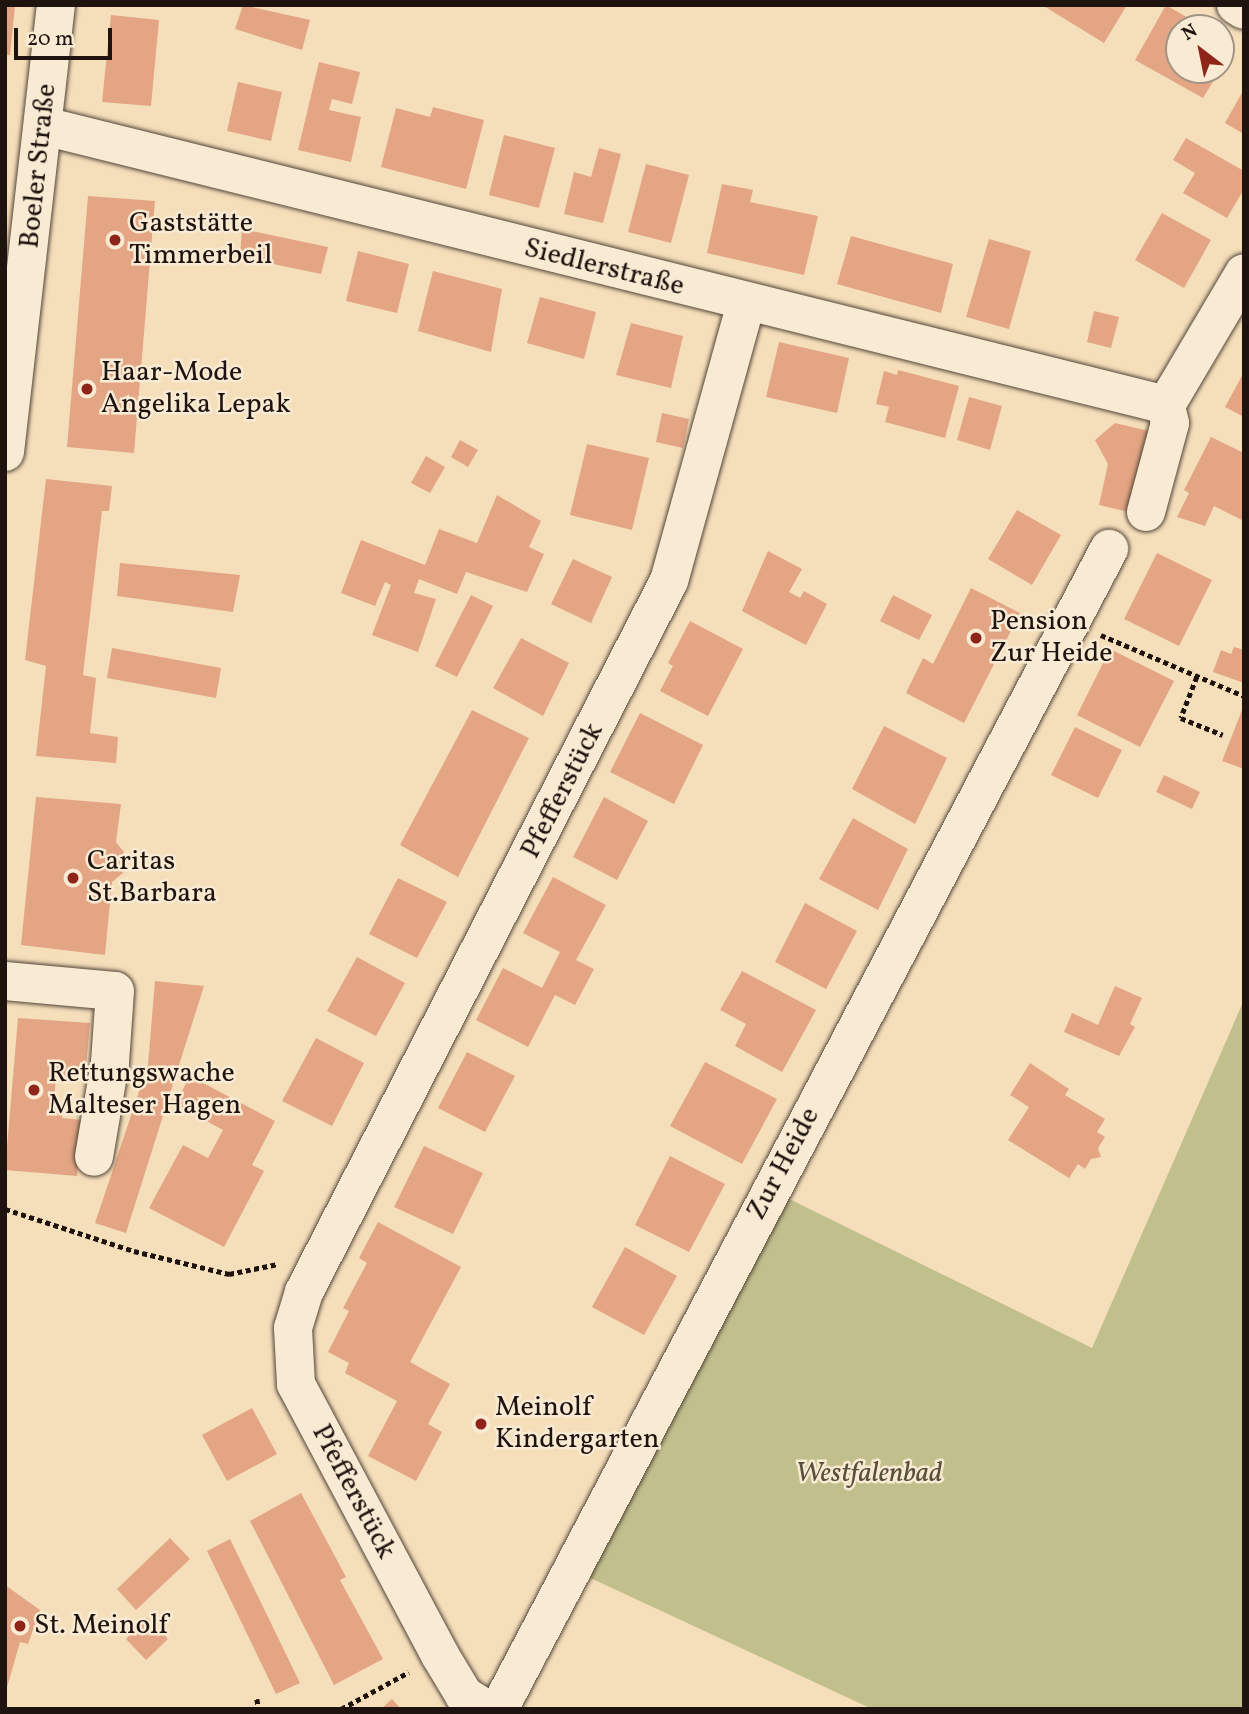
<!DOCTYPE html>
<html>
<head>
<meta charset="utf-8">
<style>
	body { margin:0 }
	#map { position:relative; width:1249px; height:1714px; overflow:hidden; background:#f5dfbb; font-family:Vollkorn,serif }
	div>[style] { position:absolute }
	.green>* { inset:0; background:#c1c08d }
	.building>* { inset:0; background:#e3a584 }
	.path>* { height:4.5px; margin-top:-2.25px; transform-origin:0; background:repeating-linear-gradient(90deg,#1e130e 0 5px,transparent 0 8.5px) }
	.roads { filter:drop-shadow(0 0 2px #544639) drop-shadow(0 0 2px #544639) }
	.minor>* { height:38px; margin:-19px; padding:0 19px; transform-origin:19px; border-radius:19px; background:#f8ead3 }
	.dots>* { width:19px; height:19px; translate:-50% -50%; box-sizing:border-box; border:4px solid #f8ead3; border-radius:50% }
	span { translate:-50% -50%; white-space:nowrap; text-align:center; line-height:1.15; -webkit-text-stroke:5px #f8ead3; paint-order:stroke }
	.street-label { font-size:28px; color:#1e130e }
	.poi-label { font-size:28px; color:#1e130e }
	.left { translate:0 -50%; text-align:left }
	.park-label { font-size:28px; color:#57503a; font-style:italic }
	.frame { position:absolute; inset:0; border:7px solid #1e130e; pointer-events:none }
	.north { position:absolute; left:1165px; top:14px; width:70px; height:70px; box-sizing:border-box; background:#f8ead3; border:2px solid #a19484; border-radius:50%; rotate:328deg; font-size:19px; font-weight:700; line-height:28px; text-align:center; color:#1e130e }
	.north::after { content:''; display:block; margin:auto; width:24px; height:32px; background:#8f2418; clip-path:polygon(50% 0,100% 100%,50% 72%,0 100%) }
	.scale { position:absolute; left:14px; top:28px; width:98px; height:32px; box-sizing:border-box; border:4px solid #1e130e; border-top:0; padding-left:9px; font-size:21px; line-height:24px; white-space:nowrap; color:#1e130e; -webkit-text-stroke:5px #f8ead3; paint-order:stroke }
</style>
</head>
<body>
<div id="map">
	<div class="green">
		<div style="clip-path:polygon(1244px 1000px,1244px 1709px,872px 1709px,571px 1569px,771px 1190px,1092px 1348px)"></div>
	</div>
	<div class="building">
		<div style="clip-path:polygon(5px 5px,15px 5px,10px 55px,5px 55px)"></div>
		<div style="clip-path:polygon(243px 5px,310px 20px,302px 50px,235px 29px)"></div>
		<div style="clip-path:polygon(1042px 5px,1127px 5px,1104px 43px)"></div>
		<div style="clip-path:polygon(1166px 5px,1205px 28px,1179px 28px,1179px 70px,1220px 70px,1203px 98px,1135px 60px)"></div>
		<div style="clip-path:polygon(111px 15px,159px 20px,151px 106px,102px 102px)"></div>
		<div style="clip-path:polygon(1221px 38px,1235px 46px,1221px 69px)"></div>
		<div style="clip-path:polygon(319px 62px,360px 72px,352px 104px,332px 99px,329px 110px,361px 117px,351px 162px,298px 150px)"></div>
		<div style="clip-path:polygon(238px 82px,282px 92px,271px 141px,227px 131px)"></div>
		<div style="clip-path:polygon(1244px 89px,1244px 134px,1225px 123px)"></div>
		<div style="clip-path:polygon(433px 107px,484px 120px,466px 189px,381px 167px,396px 108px,430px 117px)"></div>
		<div style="clip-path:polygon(504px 135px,555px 148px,539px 208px,489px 195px)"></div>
		<div style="clip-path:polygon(1186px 138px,1244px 171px,1244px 189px,1227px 218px,1183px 193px,1195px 173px,1173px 160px)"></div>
		<div style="clip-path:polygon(599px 148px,621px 154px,603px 223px,564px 214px,574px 172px,591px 177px)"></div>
		<div style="clip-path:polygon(646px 164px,689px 175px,671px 243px,628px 232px)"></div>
		<div style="clip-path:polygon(722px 184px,753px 190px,750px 202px,818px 216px,804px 275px,707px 253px)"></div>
		<div style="clip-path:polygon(88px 196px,155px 201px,134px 453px,67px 447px)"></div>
		<div style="clip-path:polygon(1162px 213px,1211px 240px,1184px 288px,1135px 260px)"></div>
		<div style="clip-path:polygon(242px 229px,328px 247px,321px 274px,240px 257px)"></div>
		<div style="clip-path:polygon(851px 236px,953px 264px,941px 313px,837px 284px)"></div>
		<div style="clip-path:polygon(989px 239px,1031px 251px,1009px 329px,966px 317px)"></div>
		<div style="clip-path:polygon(358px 251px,409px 264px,397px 313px,346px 301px)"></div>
		<div style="clip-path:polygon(433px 271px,502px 289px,491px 352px,418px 331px)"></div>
		<div style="clip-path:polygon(540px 297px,596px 312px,584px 359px,527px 343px)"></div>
		<div style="clip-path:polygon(1094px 311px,1119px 317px,1111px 348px,1087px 342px)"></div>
		<div style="clip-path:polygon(631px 323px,683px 336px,671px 388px,616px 375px)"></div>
		<div style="clip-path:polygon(779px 342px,849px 358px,837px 413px,766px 397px)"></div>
		<div style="clip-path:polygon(898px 370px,959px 386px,945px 438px,885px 422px,889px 407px,876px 404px,884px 371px,897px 375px)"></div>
		<div style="clip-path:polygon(1244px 372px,1244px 417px,1225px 407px)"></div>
		<div style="clip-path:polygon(969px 397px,1002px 406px,990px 450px,957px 440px)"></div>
		<div style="clip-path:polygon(662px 413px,689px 419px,683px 448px,656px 442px)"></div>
		<div style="clip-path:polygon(1115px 423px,1149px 431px,1137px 514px,1099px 505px,1108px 464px,1095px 440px)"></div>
		<div style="clip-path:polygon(1211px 437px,1244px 453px,1244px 521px,1214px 506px,1205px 526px,1177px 517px,1189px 493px,1184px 490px)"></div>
		<div style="clip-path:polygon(460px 440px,478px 450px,468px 467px,451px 457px)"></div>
		<div style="clip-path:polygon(587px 444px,649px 458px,632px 530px,570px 515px)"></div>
		<div style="clip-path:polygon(426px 456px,445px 467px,430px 493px,411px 483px)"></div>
		<div style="clip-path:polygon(46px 479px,112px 486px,109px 511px,102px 511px,83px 675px,96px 678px,90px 733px,118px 737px,116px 763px,36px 756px,46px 666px,25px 660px)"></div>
		<div style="clip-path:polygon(497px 495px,541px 521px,529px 547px,544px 554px,527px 592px,466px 572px,457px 594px,419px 579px,414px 593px,436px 599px,418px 652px,372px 635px,391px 585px,385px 582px,375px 606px,341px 593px,361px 540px,425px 565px,439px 529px,477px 543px)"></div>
		<div style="clip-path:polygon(1017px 510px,1061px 535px,1032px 585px,988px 559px)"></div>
		<div style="clip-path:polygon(768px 551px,802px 569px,789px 592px,800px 598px,804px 591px,827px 604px,806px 645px,742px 611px)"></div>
		<div style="clip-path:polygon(1157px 553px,1212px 580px,1179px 646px,1124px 619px)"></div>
		<div style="clip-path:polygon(573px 559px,612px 577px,591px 623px,551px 604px)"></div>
		<div style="clip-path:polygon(120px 563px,240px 575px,233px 612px,117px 596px)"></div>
		<div style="clip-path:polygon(971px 588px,1020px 613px,964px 723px,906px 693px,923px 658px,933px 664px)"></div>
		<div style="clip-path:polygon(471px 595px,493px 606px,457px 677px,435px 666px)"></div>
		<div style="clip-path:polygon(893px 595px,932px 615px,919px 640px,880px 621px)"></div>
		<div style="clip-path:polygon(690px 621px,743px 649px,708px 716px,660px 691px,673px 666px,668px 663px)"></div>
		<div style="clip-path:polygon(521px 638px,569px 663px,543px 716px,493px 688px)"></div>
		<div style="clip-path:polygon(1234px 647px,1244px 650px,1244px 683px,1213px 672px,1221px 650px,1231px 654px)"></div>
		<div style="clip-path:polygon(112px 648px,221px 668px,216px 698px,107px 678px)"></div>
		<div style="clip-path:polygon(1110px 649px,1174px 681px,1140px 747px,1077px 715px)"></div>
		<div style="clip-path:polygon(472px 710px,529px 738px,458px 877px,400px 845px)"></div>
		<div style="clip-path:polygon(1242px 710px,1244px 711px,1244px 769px,1222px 761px)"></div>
		<div style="clip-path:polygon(640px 713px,703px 745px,674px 804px,610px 772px)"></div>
		<div style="clip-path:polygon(884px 726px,947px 758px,915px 824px,852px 789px)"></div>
		<div style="clip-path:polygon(1075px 727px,1122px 750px,1098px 798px,1051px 775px)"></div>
		<div style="clip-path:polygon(1164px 775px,1200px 792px,1192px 809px,1156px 792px)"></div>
		<div style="clip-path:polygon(36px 797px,121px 804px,116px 842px,124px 852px,123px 873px,112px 882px,105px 955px,21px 945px)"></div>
		<div style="clip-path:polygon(604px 797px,648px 821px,617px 880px,573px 857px)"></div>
		<div style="clip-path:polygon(853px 818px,908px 849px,878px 910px,819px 879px)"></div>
		<div style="clip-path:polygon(553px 877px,606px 905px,576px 960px,594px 969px,575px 1005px,555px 995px,528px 1047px,476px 1020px,503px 968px,542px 988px,560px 952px,523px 933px)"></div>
		<div style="clip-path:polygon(398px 878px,447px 902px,417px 958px,369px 934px)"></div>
		<div style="clip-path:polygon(805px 903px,857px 931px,826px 989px,775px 962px)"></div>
		<div style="clip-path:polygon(357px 957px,405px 983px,376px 1036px,327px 1011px)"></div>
		<div style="clip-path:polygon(742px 971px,816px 1010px,782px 1072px,735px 1046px,746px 1024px,720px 1010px)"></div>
		<div style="clip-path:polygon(155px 981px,204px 986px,126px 1233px,95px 1223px,148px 1065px)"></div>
		<div style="clip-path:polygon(1115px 986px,1142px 998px,1130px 1024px,1135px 1027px,1119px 1056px,1064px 1032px,1072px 1013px,1098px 1025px)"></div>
		<div style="clip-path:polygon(18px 1018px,90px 1023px,85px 1078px,56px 1076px,54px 1102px,63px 1103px,62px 1118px,82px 1120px,77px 1176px,5px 1170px)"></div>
		<div style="clip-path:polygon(316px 1038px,364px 1063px,332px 1126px,282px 1101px)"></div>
		<div style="clip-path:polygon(467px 1052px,515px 1076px,485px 1132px,438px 1108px)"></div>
		<div style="clip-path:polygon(705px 1062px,777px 1099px,742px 1164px,670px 1126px)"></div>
		<div style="clip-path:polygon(1030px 1063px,1069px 1089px,1065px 1095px,1105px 1119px,1097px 1132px,1105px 1137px,1098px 1148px,1101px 1157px,1091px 1159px,1085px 1169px,1078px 1164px,1069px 1178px,1008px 1140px,1029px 1107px,1010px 1095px)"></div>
		<div style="clip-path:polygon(190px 1076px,275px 1121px,252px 1165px,264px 1171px,224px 1247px,149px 1208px,183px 1145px,208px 1158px,223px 1130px,175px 1104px)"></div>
		<div style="clip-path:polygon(424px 1146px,483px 1173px,453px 1234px,394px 1207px)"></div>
		<div style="clip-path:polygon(670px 1156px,725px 1184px,689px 1252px,635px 1225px)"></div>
		<div style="clip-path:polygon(378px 1222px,461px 1267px,410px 1362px,450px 1384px,428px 1424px,442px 1432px,416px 1481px,368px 1456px,397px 1401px,345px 1373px,349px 1363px,328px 1352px,349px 1311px,343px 1308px,367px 1263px,359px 1258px)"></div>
		<div style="clip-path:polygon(625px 1247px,677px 1276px,644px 1335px,592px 1307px)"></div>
		<div style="clip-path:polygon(252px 1408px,277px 1454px,227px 1481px,202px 1435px)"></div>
		<div style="clip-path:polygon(301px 1493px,346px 1577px,340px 1580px,383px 1659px,334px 1685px,250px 1521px)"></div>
		<div style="clip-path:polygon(170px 1538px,190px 1559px,136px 1610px,117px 1589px)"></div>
		<div style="clip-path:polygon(230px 1539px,300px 1683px,276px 1694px,207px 1551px)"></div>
		<div style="clip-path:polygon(5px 1585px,40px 1610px,28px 1644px,20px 1642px,6px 1691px)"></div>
		<div style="clip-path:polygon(147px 1617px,168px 1639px,146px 1660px,126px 1639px)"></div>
		<div style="clip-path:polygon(392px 1699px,401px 1709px,381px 1709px)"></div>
	</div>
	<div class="path">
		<div style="left:1101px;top:635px;width:155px;rotate:23.1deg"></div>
		<div style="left:1197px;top:677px;width:44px;rotate:111.3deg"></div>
		<div style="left:1181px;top:718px;width:45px;rotate:22deg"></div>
		<div style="left:5px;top:1209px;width:136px;rotate:18deg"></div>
		<div style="left:134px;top:1251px;width:98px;rotate:13.6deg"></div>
		<div style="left:229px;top:1274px;width:50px;rotate:-11.5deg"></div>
		<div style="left:257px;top:1699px;width:10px;rotate:79deg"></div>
		<div style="left:341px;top:1709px;width:77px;rotate:-28.6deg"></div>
	</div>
	<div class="roads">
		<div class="minor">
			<div style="left:1236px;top:5px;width:9px;rotate:32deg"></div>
			<div style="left:44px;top:126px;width:1156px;rotate:13.96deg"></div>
			<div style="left:1166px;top:405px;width:153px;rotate:-59.4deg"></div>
			<div style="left:5px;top:452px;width:450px;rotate:-83.5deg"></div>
			<div style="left:1146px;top:512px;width:92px;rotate:-74.9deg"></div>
			<div style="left:1170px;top:423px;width:18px;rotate:-103deg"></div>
			<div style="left:5px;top:981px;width:110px;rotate:5.2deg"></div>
			<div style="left:115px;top:991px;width:72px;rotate:94deg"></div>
			<div style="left:110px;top:1063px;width:95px;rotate:99.7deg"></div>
			<div style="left:486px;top:1709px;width:26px;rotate:-148deg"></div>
			<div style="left:464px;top:1695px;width:47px;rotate:-121deg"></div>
			<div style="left:440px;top:1655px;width:307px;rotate:-118deg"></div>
			<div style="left:296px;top:1384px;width:56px;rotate:-93.1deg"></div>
			<div style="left:293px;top:1328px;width:38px;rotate:-73deg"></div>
			<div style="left:304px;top:1292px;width:799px;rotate:-62.83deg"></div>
			<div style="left:669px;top:581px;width:288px;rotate:-74.5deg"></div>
			<div style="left:499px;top:1709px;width:1311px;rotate:-62.26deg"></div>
		</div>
	</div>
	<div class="dots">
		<div style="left:115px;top:240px;background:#8f2418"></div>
		<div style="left:87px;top:389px;background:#8f2418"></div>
		<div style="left:976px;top:638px;background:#8f2418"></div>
		<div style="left:73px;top:878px;background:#8f2418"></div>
		<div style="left:34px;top:1090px;background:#8f2418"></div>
		<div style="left:481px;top:1424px;background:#8f2418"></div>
		<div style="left:20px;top:1626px;background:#8f2418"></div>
	</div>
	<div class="street-label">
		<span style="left:39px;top:166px;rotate:-84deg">Boeler Straße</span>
		<span style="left:604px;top:268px;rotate:14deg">Siedlerstraße</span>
		<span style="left:563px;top:791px;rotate:-63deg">Pfefferstück</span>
		<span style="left:784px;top:1164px;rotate:-62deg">Zur Heide</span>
		<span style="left:353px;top:1492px;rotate:62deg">Pfefferstück</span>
	</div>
	<div class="poi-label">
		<span class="left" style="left:129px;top:240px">Gaststätte<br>Timmerbeil</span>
		<span class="left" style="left:101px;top:389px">Haar-Mode<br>Angelika Lepak</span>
		<span class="left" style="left:990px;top:638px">Pension<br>Zur Heide</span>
		<span class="left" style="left:87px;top:878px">Caritas<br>St.Barbara</span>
		<span class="left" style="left:48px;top:1090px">Rettungswache<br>Malteser Hagen</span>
		<span class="left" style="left:495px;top:1424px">Meinolf<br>Kindergarten</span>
		<span class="left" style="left:34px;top:1626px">St. Meinolf</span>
	</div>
	<div class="park-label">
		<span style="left:869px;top:1474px">Westfalenbad</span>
	</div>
	<div class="frame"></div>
	<div class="north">N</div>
	<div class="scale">20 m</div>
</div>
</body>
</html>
